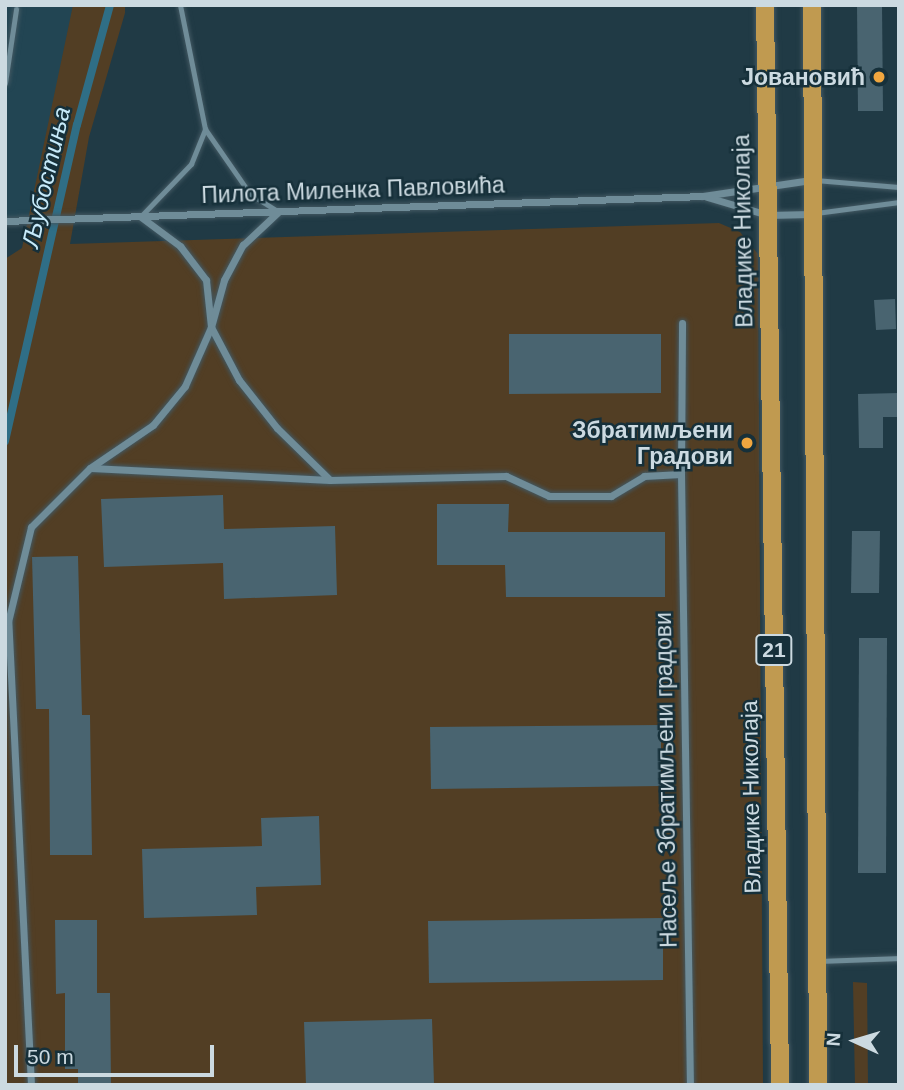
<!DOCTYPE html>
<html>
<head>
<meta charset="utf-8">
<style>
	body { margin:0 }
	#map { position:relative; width:904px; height:1090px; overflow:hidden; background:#203a45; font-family:Helvetica,sans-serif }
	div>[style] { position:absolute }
	.built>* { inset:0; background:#224553 }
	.green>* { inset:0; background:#523e24 }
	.stream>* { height:8px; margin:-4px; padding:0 4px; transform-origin:4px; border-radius:4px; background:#2f6e86 }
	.building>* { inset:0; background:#496470 }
	.roads { filter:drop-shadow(0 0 2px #425862) drop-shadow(0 0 2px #425862) }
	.lane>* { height:5px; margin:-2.5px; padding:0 2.5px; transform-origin:2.5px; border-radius:2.5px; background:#6f8c98 }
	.street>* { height:7px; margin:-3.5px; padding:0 3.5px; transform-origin:3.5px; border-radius:3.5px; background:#6f8c98 }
	.primary>* { height:18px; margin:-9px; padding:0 9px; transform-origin:9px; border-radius:9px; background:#c09a50 }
	.dots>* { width:19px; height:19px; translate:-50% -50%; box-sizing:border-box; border:4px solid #16303a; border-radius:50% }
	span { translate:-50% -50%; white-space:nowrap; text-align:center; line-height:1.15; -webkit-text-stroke:5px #16303a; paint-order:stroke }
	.shield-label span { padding:2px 5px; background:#16303a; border:2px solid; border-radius:5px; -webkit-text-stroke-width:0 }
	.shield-label { font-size:21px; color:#ccdae1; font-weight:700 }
	.poi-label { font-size:23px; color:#ccdae1; font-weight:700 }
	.right { translate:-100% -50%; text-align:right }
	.street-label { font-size:23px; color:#ccdae1 }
	.water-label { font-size:24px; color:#c7eaf9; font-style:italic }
	.frame { position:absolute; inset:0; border:7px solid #ccdae1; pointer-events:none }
	.north { position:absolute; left:820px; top:1006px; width:70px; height:70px; -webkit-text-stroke:5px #16303a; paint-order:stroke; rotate:274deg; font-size:19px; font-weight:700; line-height:28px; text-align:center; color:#ccdae1 }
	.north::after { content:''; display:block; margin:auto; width:24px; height:32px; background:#ccdae1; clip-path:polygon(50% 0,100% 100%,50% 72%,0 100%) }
	.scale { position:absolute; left:14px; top:1045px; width:200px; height:32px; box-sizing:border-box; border:4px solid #ccdae1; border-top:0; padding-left:9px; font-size:21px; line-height:24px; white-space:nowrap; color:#ccdae1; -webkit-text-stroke:5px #16303a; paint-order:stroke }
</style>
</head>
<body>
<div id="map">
	<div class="built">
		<div style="clip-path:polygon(5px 5px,110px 5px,56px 222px,5px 221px)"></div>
	</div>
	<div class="green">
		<div style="clip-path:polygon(73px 5px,125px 5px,125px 13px,89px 137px,70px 244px,719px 223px,740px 232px,758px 254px,763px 1085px,5px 1085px,5px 259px,22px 248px)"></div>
		<div style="clip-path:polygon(853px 982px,867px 983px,868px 1085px,855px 1085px)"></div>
	</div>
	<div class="stream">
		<div style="left:5px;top:441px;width:324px;rotate:-77.2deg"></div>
		<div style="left:77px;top:125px;width:124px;rotate:-74.6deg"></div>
	</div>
	<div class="building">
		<div style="clip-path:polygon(857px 5px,882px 5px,883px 111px,858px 111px)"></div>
		<div style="clip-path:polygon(895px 299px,896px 329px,876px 330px,874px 300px)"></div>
		<div style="clip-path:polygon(509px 334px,661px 334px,661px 393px,509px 394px)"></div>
		<div style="clip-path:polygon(899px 393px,899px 417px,883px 417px,883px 448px,859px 448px,858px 394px)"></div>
		<div style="clip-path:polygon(223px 495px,224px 529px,335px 526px,337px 595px,224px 599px,223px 563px,104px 567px,101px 499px)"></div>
		<div style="clip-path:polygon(437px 504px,509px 504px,508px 532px,665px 532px,665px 597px,506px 597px,505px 565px,437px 565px)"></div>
		<div style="clip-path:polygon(852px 531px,880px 531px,879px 593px,851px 593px)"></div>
		<div style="clip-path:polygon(78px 556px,82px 715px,90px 715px,92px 855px,50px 855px,49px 709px,36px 709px,32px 557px)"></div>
		<div style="clip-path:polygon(859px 638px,887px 638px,886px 873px,858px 873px)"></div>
		<div style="clip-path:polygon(661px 725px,661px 786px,431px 789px,430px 727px)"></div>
		<div style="clip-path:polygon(319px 816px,321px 885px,256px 887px,257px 915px,144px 918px,142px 849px,262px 846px,261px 818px)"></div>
		<div style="clip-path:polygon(663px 918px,663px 980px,429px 983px,428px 921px)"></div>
		<div style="clip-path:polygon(55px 920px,97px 920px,97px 993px,110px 993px,111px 1085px,78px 1085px,78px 1069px,65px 1069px,65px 993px,56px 994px)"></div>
		<div style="clip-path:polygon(432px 1019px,434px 1085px,306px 1085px,304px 1022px)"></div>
	</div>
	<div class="roads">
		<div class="lane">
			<div style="left:180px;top:5px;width:126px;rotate:78.6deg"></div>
			<div style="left:205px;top:129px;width:79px;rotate:55.3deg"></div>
			<div style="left:250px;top:194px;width:31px;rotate:32deg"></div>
			<div style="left:5px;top:83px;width:75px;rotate:-81.5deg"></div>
			<div style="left:815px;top:180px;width:84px;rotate:4.8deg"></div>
			<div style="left:816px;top:213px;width:84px;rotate:-7.5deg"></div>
			<div style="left:142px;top:215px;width:71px;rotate:-46.1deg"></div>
			<div style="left:191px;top:164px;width:38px;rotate:-68deg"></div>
			<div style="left:821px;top:961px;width:78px;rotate:-2.2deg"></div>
		</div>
		<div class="street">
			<div style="left:707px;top:197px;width:64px;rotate:16.4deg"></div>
			<div style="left:768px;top:215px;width:43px;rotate:-1.3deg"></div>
			<div style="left:141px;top:217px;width:49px;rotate:36.6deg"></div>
			<div style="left:180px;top:246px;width:43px;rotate:52.6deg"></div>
			<div style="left:206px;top:280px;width:47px;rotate:83.9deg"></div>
			<div style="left:211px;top:327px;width:49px;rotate:-74.5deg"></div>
			<div style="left:224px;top:280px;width:40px;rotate:-62deg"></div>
			<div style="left:243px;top:245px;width:48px;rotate:-43.3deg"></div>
			<div style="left:5px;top:221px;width:698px;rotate:-2.05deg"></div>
			<div style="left:703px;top:196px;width:109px;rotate:-8.4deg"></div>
			<div style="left:211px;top:327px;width:60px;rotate:62.2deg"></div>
			<div style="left:239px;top:380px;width:61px;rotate:51.6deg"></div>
			<div style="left:277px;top:428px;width:74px;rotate:44.5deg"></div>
			<div style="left:91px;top:468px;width:239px;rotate:2.9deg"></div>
			<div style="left:330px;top:480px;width:176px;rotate:-1.3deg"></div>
			<div style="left:506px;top:476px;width:47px;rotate:24.9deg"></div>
			<div style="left:549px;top:496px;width:62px"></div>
			<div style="left:611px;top:496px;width:39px;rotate:-31deg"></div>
			<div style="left:644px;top:476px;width:37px;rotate:-3deg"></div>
			<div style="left:681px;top:474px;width:151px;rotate:-89.6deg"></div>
			<div style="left:681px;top:474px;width:611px;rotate:89.16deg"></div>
			<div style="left:31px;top:1085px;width:464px;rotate:-92.8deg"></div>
			<div style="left:8px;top:622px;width:98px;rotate:-76.4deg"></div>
			<div style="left:31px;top:527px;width:83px;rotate:-45deg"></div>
			<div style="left:90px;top:468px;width:76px;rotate:-34.3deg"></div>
			<div style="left:153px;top:425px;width:50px;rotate:-50.6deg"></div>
			<div style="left:185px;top:386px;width:64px;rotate:-66.2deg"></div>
		</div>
		<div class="primary">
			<div style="left:765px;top:5px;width:1080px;rotate:89.2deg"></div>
			<div style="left:812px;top:5px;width:1080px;rotate:89.68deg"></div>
		</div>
	</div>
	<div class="dots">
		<div style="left:879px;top:77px;background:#f0a63f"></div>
		<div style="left:747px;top:443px;background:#f0a63f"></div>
	</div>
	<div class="shield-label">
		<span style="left:774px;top:650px">21</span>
	</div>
	<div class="poi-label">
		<span class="right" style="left:865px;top:77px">Јовановић</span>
		<span class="right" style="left:733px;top:443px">Збратимљени<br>Градови</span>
	</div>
	<div class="street-label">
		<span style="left:353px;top:190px;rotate:-2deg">Пилота Миленка Павловића</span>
		<span style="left:743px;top:231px;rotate:-91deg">Владике Николаја</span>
		<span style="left:666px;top:780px;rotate:-91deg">Насеље Збратимљени градови</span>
		<span style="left:751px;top:797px;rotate:-91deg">Владике Николаја</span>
	</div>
	<div class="water-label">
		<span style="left:46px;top:177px;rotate:-77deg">Љубостиња</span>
	</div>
	<div class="frame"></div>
	<div class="north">N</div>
	<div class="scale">50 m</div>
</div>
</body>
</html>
